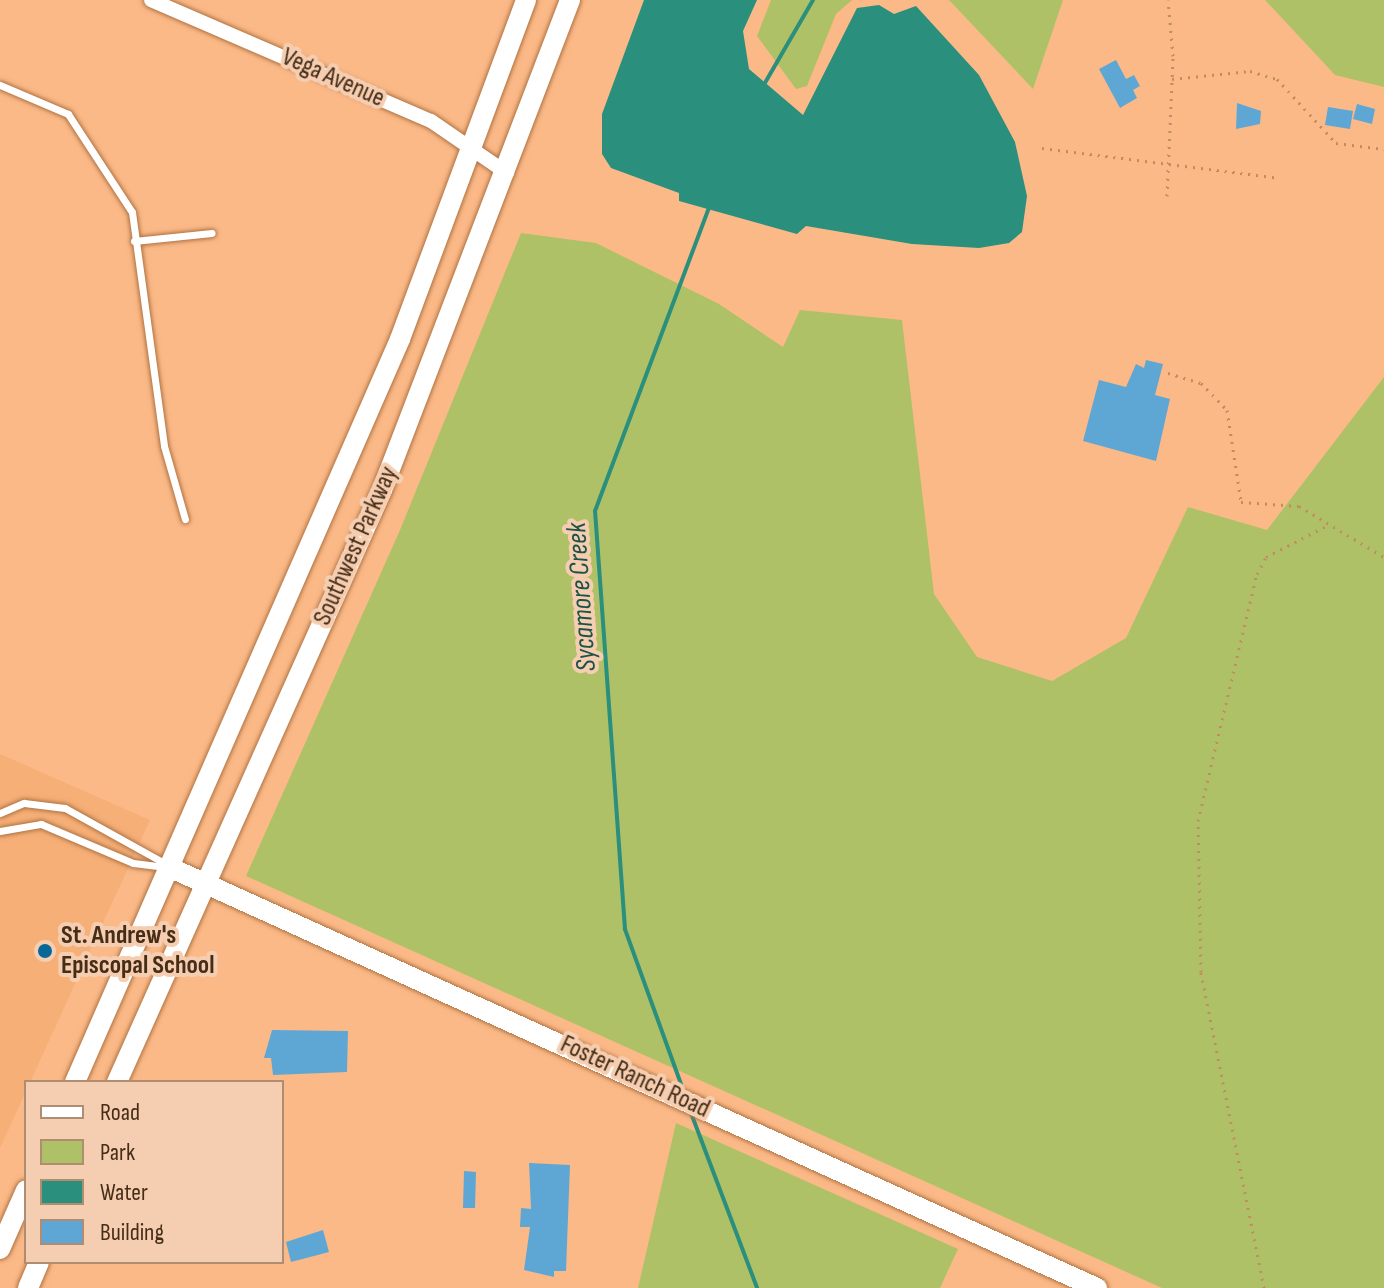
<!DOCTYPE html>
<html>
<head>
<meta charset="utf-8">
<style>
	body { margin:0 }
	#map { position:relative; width:1384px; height:1288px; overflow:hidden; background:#fbb987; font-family:"Sofia Sans Condensed",sans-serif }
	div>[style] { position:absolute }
	.built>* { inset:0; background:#f6af77 }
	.green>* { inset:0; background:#afc166 }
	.water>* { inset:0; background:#2b8f7d }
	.stream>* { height:4px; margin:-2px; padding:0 2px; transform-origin:2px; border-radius:2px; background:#2b8f7d }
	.building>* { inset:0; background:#5ea7d5 }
	.path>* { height:3px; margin-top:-1.5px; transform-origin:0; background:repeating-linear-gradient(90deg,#c18c64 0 2px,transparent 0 8px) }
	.roads { filter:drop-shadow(0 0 2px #b07342) drop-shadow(0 0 2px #b07342) }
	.lane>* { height:7px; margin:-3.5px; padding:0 3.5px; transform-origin:3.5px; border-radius:3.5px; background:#fff }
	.street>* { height:14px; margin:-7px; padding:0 7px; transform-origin:7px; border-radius:7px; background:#fff }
	.secondary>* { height:20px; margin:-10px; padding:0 10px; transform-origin:10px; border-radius:10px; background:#fff }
	.dots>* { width:22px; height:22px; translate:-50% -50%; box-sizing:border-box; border:4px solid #f5cdb0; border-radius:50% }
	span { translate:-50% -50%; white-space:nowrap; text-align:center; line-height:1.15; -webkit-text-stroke:8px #f5cdb0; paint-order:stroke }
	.street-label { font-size:26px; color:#462d18 }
	.poi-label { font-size:26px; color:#462d18; font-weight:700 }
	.left { translate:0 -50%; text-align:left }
	.water-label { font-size:28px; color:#1c5248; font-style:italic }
	.legend { position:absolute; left:24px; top:1080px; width:260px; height:184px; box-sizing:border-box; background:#f5cdb0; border:2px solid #af8d73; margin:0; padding:10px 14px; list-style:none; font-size:24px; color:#462d18 }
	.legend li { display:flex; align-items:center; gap:16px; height:40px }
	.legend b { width:40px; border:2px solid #af8d73 }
</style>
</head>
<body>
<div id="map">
	<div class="built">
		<div style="clip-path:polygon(0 754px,150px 820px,0 1148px)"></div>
	</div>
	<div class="green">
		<div style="clip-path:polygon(771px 0,852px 0,836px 14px,807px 86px,796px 89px,757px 36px)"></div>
		<div style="clip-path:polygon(948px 0,1063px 0,1033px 89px,950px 1px)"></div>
		<div style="clip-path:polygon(1265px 0,1384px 0,1384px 87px,1335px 75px)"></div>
		<div style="clip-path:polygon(521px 233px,596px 243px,719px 304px,783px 347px,800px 310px,902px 320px,934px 594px,977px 657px,1052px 681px,1126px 638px,1188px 507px,1267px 530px,1384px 377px,1384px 1288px,1162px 1288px,246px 876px,400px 530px)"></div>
		<div style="clip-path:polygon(676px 1123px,958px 1249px,940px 1288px,638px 1288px)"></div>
	</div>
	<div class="water">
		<div style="clip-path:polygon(644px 0,757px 0,743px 31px,749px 69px,803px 115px,857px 8px,879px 5px,894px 14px,916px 6px,979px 75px,1015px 142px,1027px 196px,1022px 232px,1009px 243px,979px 248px,912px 244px,806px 226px,797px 234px,679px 201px,679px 193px,611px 168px,602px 154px,602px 114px)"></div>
	</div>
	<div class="stream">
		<div style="left:762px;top:88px;width:102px;rotate:-59.9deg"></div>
		<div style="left:681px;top:1084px;width:165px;rotate:-109.9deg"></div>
		<div style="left:625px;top:929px;width:419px;rotate:-94.1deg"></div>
		<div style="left:595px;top:511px;width:327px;rotate:-69.4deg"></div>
		<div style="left:691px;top:1113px;width:187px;rotate:69.3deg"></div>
	</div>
	<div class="building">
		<div style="clip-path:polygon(1116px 60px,1126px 79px,1134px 75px,1140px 86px,1133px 90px,1137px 98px,1120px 108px,1099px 69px)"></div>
		<div style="clip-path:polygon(1237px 103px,1261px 111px,1260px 124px,1236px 129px)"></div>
		<div style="clip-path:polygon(1357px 104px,1375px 109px,1372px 124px,1353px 119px)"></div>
		<div style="clip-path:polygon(1328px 107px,1353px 111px,1350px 129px,1325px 125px)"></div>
		<div style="clip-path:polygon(1146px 360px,1163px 364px,1155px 395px,1170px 399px,1156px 461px,1083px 441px,1099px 380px,1126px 387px,1136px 364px,1144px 368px)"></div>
		<div style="clip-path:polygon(272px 1030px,348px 1031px,347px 1072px,273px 1075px,271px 1058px,264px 1058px)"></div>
		<div style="clip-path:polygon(529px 1163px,570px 1165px,566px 1271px,554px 1271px,554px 1277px,524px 1270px,530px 1227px,520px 1227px,521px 1208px,531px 1209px)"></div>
		<div style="clip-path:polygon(464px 1171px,476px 1172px,475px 1208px,463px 1208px)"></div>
		<div style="clip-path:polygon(323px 1230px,329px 1252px,291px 1262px,286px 1242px)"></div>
	</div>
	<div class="path">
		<div style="left:1172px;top:79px;width:78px;rotate:-5.9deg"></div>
		<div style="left:1250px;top:71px;width:28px;rotate:17deg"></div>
		<div style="left:1277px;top:79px;width:87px;rotate:47.3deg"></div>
		<div style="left:1336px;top:143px;width:48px;rotate:7.1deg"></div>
		<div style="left:1042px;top:148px;width:238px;rotate:7.2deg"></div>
		<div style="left:1167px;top:196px;width:140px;rotate:-87.5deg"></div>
		<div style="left:1173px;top:56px;width:56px;rotate:-95.1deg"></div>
		<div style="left:1168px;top:373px;width:34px;rotate:17deg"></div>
		<div style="left:1201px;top:383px;width:37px;rotate:46deg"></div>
		<div style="left:1227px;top:410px;width:93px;rotate:81.3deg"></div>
		<div style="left:1241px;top:502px;width:58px;rotate:3.9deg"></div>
		<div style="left:1299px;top:506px;width:99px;rotate:31deg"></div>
		<div style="left:1264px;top:1288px;width:322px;rotate:-101.3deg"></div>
		<div style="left:1201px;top:972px;width:151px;rotate:-91.1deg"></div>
		<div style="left:1198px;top:821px;width:254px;rotate:-76.6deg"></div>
		<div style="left:1257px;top:574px;width:19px;rotate:-62deg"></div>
		<div style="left:1266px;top:557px;width:70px;rotate:-27.3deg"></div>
	</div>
	<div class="roads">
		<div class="lane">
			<div style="left:0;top:85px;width:74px;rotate:23.1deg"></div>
			<div style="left:68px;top:114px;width:117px;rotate:56.9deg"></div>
			<div style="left:132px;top:212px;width:236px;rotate:82.2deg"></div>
			<div style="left:164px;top:446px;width:76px;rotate:74deg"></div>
			<div style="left:134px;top:241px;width:78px;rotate:-5.9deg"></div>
			<div style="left:0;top:813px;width:26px;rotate:-23deg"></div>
			<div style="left:24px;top:803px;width:41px;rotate:7deg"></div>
			<div style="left:65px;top:808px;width:115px;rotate:29deg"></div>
			<div style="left:0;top:831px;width:42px;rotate:-9.7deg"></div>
			<div style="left:41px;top:824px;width:100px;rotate:23deg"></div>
			<div style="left:133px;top:863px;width:35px;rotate:7deg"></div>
		</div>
		<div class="street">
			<div style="left:151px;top:0;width:305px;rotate:23.4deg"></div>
			<div style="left:431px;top:121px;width:92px;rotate:34.4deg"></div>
		</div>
		<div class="secondary">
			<div style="left:171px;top:868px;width:1017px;rotate:24.4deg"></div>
			<div style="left:75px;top:1082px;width:811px;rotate:-66.37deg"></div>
			<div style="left:400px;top:339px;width:362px;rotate:-69.6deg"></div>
			<div style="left:117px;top:1082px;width:649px;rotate:-65.89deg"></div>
			<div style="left:382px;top:490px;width:525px;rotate:-69.01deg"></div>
			<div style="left:0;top:1249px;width:64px;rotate:-66.2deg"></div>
			<div style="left:28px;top:1288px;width:28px;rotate:-67deg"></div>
		</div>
	</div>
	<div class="dots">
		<div style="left:45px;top:951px;background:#066897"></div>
	</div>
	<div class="street-label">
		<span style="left:333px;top:78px;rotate:24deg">Vega Avenue</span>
		<span style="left:356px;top:546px;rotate:-66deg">Southwest Parkway</span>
		<span style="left:635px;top:1077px;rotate:25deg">Foster Ranch Road</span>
	</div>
	<div class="poi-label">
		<span class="left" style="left:61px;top:951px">St. Andrew's<br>Episcopal School</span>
	</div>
	<div class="water-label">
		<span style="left:582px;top:597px;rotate:-94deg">Sycamore Creek</span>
	</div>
	<ul class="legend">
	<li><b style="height:10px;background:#fff"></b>Road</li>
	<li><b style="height:22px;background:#afc166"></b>Park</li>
	<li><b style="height:22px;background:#2b8f7d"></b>Water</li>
	<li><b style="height:22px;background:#5ea7d5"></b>Building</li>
	</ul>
</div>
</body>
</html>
